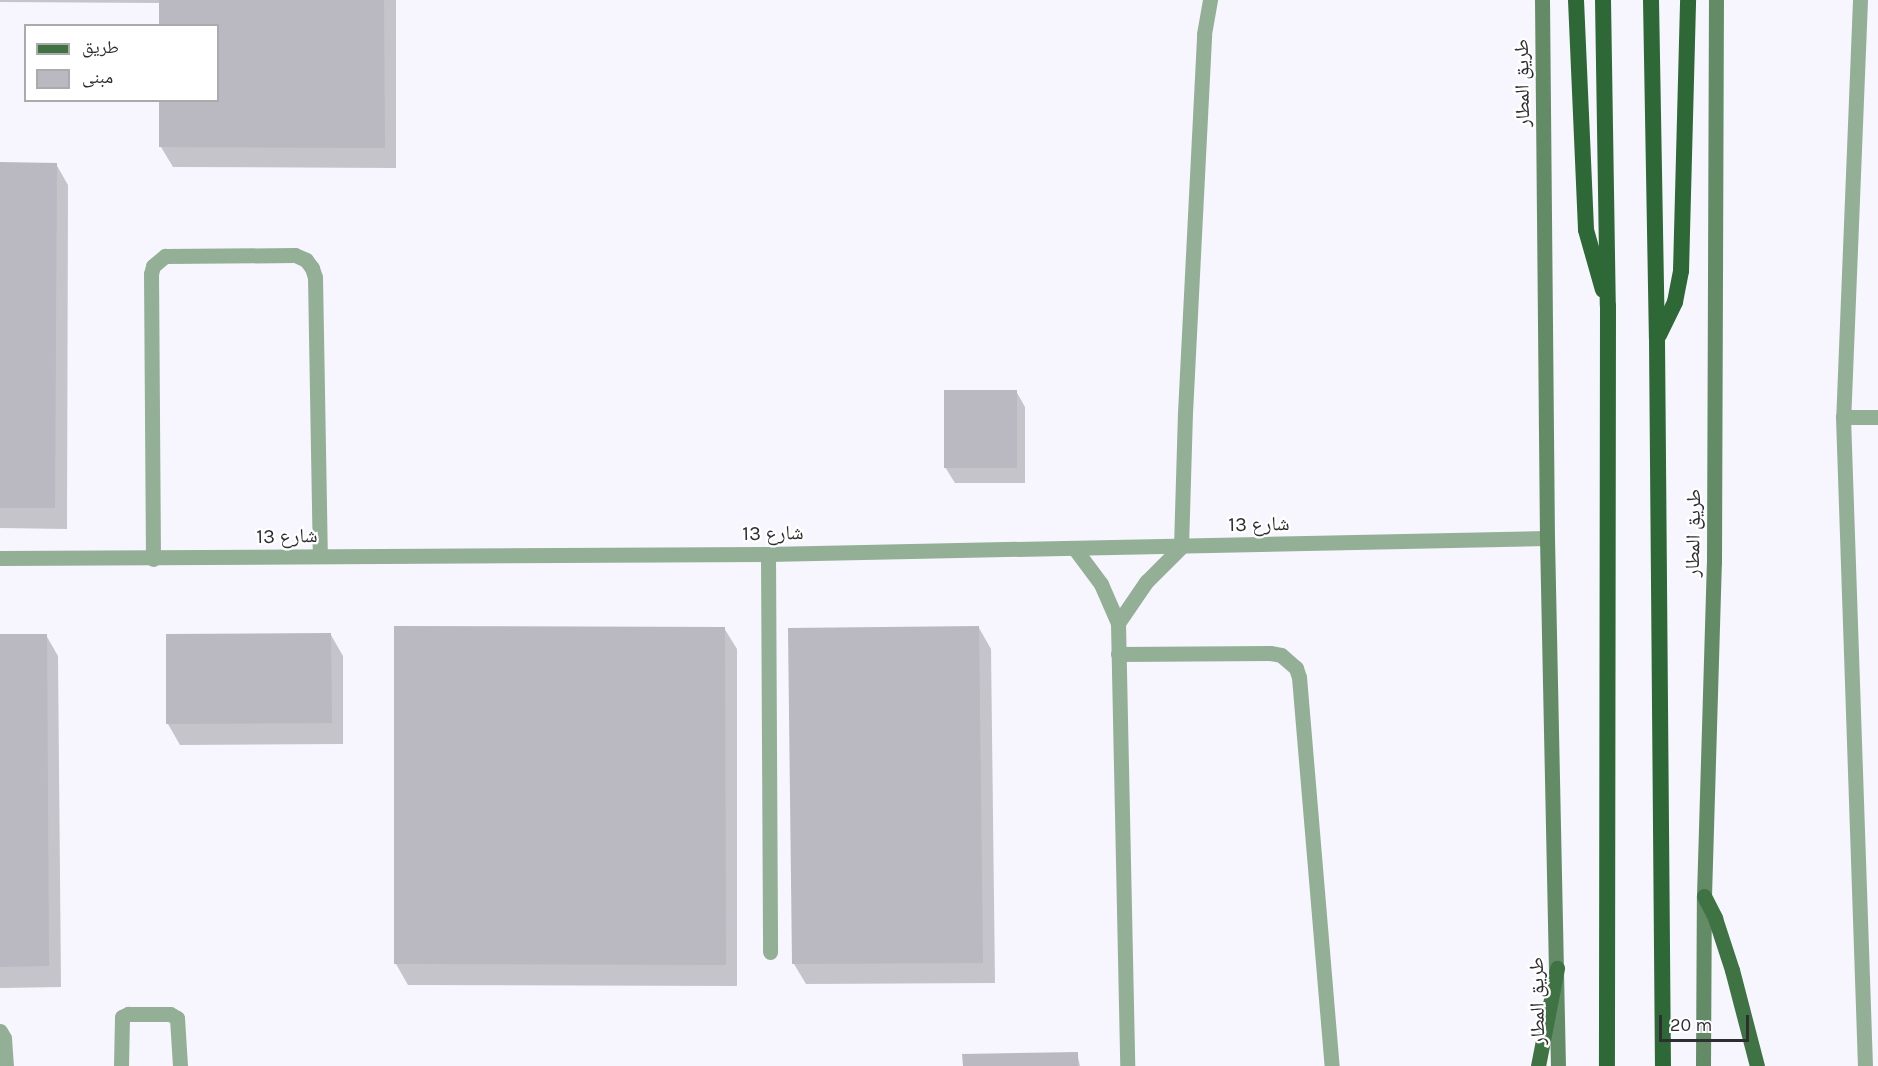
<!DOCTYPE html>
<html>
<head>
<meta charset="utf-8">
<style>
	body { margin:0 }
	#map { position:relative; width:1878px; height:1066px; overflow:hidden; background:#f7f5fd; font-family:Karla,"Noto Naskh Arabic",sans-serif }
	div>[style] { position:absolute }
	.shadow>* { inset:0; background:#0003 }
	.building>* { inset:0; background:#bab8c0 }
	.service>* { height:15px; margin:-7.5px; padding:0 7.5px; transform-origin:7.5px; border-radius:7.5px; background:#93af95 }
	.minor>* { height:15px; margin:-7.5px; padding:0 7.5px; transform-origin:7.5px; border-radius:7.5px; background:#93af95 }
	.secondary>* { height:15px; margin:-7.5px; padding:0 7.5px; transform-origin:7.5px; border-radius:7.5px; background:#638c66 }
	.primary>* { height:15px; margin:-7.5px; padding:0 7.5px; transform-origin:7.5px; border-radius:7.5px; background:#3f7344 }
	.trunk>* { height:16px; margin:-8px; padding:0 8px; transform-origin:8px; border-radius:8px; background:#2d6836 }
	span { translate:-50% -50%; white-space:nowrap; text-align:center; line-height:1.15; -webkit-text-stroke:4.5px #fff; paint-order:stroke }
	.street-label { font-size:20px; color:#2e2d30 }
	.legend { position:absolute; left:24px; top:24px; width:195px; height:78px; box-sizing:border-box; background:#fff; border:2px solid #ababac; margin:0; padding:8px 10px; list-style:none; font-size:18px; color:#2e2d30 }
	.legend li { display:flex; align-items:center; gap:12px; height:30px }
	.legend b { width:30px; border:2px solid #ababac }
	.scale { position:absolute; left:1659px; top:1015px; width:90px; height:27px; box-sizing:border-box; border:3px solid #2e2d30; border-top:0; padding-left:8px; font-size:18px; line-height:21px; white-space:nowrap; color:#2e2d30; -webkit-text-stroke:4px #fff; paint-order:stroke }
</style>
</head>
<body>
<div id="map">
	<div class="shadow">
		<div style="clip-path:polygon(0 0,396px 0,396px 168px,173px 167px,161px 147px,218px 100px,218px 26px,160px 3px,0 2px)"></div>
		<div style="clip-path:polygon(0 164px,56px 164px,68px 185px,67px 529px,0 528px)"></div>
		<div style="clip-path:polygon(1016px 391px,1025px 407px,1025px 483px,955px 483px,945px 467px)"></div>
		<div style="clip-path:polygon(724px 628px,737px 649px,737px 986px,408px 985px,396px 964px)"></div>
		<div style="clip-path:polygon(979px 628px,991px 649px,995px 983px,806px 984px,794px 964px)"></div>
		<div style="clip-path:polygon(0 635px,46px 635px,58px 656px,61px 987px,0 988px)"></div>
		<div style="clip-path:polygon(331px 635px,343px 656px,343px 744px,180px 745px,168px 724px)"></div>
		<div style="clip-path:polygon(1077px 1053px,1080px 1066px,964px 1066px)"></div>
	</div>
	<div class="building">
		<div style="clip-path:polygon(159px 0,384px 0,385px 148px,159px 147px,159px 100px,218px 100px,218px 26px,159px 26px)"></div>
		<div style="clip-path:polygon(0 162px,57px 163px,55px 508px,0 508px)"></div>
		<div style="clip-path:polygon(944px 390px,1017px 390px,1017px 468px,944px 468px)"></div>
		<div style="clip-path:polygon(394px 626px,725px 627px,726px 965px,394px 964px)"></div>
		<div style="clip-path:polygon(979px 626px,983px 963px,792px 964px,788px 628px)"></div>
		<div style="clip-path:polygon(331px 633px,332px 723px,166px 724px,166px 634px)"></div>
		<div style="clip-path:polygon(0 634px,47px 634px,49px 966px,0 967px)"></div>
		<div style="clip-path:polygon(1078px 1052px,1078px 1066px,963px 1066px,962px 1054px)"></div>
	</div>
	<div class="service">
		<div style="left:1860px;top:0;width:417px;rotate:92.3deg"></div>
		<div style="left:1843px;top:417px;width:649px;rotate:88.06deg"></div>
		<div style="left:1843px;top:417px;width:35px"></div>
		<div style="left:1181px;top:547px;width:134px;rotate:-88.3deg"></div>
		<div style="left:1185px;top:413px;width:379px;rotate:-87.1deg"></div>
		<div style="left:1204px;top:34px;width:35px;rotate:-80deg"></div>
		<div style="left:768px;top:554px;width:398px;rotate:89.7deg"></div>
		<div style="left:153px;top:559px;width:285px;rotate:-90.4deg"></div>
		<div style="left:151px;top:274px;width:8px;rotate:-76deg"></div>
		<div style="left:153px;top:266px;width:16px;rotate:-40deg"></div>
		<div style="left:165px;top:256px;width:130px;rotate:-0.4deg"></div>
		<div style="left:295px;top:255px;width:12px;rotate:24deg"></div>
		<div style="left:306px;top:260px;width:10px;rotate:53deg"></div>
		<div style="left:312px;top:268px;width:9px;rotate:72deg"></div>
		<div style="left:315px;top:277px;width:279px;rotate:89deg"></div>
		<div style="left:1118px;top:654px;width:152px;rotate:-0.4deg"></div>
		<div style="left:1270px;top:653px;width:11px;rotate:10deg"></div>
		<div style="left:1281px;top:655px;width:20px;rotate:41deg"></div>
		<div style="left:1296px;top:668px;width:9px;rotate:72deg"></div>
		<div style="left:1299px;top:677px;width:390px;rotate:85.2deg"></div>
		<div style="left:0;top:1031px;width:8px;rotate:60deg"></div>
		<div style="left:4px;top:1038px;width:28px;rotate:86deg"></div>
		<div style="left:121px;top:1066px;width:49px;rotate:-88.8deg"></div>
		<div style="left:122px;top:1017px;width:7px;rotate:-27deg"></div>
		<div style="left:128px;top:1014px;width:42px"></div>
		<div style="left:170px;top:1014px;width:8px;rotate:30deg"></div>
		<div style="left:177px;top:1018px;width:48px;rotate:86.4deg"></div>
	</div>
	<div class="minor">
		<div style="left:1075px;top:549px;width:44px;rotate:53.4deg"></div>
		<div style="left:1101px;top:584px;width:43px;rotate:66.4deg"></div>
		<div style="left:1118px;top:623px;width:443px;rotate:88.8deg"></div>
		<div style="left:0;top:558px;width:768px;rotate:-0.3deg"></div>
		<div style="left:768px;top:554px;width:779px;rotate:-1.18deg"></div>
		<div style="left:1118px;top:623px;width:50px;rotate:-55.7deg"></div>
		<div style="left:1146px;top:582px;width:49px;rotate:-45deg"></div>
	</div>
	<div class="secondary">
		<div style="left:1542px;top:0;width:538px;rotate:89.47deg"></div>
		<div style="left:1547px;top:538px;width:528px;rotate:88.81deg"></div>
		<div style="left:1703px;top:1066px;width:170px;rotate:-89.7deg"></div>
		<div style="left:1704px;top:896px;width:333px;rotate:-88.3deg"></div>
		<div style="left:1714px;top:563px;width:563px;rotate:-89.8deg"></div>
	</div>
	<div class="primary">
		<div style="left:1704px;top:896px;width:25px;rotate:63deg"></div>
		<div style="left:1715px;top:918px;width:55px;rotate:71.9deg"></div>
		<div style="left:1732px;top:970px;width:99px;rotate:75.4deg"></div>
		<div style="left:1538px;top:1066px;width:100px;rotate:-79deg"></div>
	</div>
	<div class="trunk">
		<div style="left:1576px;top:0;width:230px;rotate:87.5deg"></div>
		<div style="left:1586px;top:230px;width:62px;rotate:74.2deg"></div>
		<div style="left:1603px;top:0;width:306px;rotate:89.1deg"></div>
		<div style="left:1608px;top:306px;width:760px;rotate:90.08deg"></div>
		<div style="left:1651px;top:0;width:339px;rotate:89deg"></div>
		<div style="left:1657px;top:339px;width:727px;rotate:89.53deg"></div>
		<div style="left:1659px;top:335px;width:37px;rotate:-64deg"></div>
		<div style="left:1675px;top:302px;width:32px;rotate:-79deg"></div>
		<div style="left:1681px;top:271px;width:271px;rotate:-88.5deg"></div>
	</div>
	<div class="street-label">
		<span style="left:1522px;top:83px;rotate:-91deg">طريق المطار</span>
		<span style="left:1259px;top:524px;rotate:-1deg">شارع 13</span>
		<span style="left:773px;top:533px;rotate:-1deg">شارع 13</span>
		<span style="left:1693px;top:533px;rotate:-89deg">طريق المطار</span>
		<span style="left:287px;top:536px;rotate:-1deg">شارع 13</span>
		<span style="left:1537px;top:1001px;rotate:-91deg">طريق المطار</span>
	</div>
	<ul class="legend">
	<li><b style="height:8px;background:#3f7344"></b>طريق</li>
	<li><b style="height:16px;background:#bab8c0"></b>مبنى</li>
	</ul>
	<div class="scale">20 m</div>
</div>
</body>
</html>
